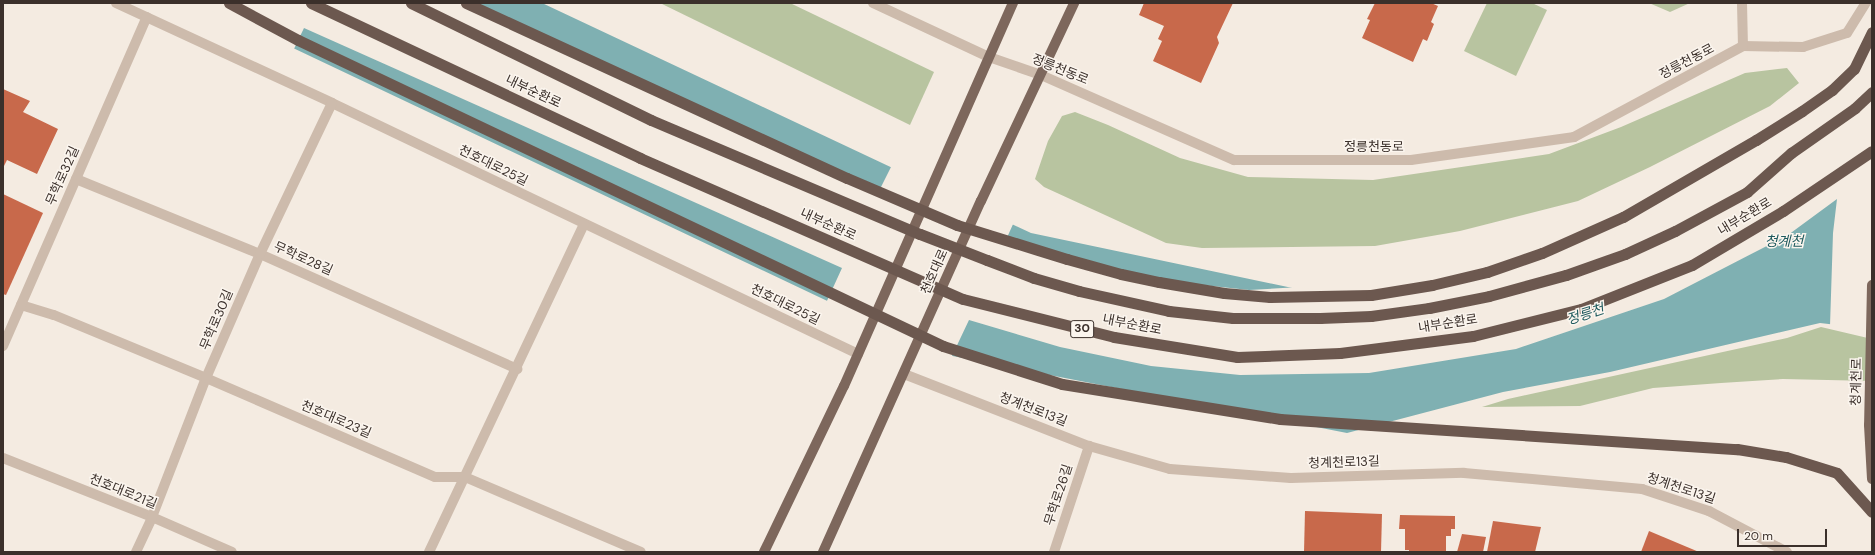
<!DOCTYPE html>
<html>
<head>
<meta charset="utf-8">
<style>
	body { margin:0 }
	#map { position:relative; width:1875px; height:555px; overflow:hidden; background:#f4ebe1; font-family:"DM Sans","Noto Sans KR",sans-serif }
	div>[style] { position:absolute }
	.green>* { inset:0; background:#b8c4a0 }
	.water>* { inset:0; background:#7fb0b2 }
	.pier>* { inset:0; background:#f4ebe1 }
	.building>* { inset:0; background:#c8694b }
	.minor>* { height:10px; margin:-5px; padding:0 5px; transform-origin:5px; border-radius:5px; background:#cdbbac }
	.tertiary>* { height:10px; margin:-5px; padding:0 5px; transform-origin:5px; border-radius:5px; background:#cdbbac }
	.primary>* { height:10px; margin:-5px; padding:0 5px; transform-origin:5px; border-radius:5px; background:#7d675c }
	.trunk>* { height:11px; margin:-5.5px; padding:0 5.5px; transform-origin:5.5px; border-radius:5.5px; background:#6c584f }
	.trunk-bridge>* { height:11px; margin:-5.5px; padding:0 5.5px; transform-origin:5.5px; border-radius:5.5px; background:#6c584f }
	span { translate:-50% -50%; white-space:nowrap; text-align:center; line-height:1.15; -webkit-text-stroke:3px #fbf5ee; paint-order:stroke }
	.shield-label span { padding:1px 3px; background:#fbf5ee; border:1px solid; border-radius:3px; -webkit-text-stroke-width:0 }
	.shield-label { font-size:12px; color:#3b302b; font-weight:700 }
	.street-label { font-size:13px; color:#3b302b }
	.water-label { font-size:14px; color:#1f5a5e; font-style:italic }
	.frame { position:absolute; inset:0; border:4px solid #3b302b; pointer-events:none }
	.scale { position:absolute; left:1737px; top:529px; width:90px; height:18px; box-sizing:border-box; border:2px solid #3b302b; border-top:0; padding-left:5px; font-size:12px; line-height:14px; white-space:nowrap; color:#3b302b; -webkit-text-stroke:3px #fbf5ee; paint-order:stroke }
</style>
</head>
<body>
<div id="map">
	<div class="green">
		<div style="clip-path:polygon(660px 3px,790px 3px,934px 72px,910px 125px)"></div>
		<div style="clip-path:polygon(1487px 3px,1532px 3px,1547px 10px,1516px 76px,1464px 51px)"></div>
		<div style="clip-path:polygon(1649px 3px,1690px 3px,1670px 12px)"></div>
		<div style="clip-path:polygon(1787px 68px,1799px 83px,1770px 106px,1650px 167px,1578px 201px,1460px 231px,1375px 246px,1202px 248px,1166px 243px,1044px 187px,1035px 179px,1048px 141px,1062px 116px,1075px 112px,1108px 125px,1180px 158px,1248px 177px,1373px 180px,1549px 154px,1621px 127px,1745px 73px)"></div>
		<div style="clip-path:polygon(1821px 327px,1872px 339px,1872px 381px,1783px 379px,1721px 383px,1653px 388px,1580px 406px,1482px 407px,1508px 399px,1787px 338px)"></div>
	</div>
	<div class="water">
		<div style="clip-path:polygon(198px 3px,542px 3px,1031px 233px,1373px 305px,1555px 271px,1700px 189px,1832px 107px,1872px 329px,1820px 323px,1610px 372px,1503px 392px,1347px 433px,937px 353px)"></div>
	</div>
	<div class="pier">
		<div style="clip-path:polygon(196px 3px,462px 3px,878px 193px,892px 165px,1014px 222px,1005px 242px,1156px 280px,1249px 290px,1300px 287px,1373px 303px,1555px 269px,1699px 187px,1833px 105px,1872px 114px,1872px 331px,1830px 326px,1833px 233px,1837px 199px,1788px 235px,1664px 299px,1516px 349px,1369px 373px,1240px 375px,1151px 366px,1060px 347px,969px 320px,951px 358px,936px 355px,826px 303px,842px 268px,304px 28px,293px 51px)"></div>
	</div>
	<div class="building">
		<div style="clip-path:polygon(1144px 3px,1233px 3px,1217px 37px,1219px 43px,1201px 83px,1153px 61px,1162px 41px,1158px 39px,1164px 26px,1139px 15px)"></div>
		<div style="clip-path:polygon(1375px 3px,1431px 3px,1438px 6px,1431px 22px,1434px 24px,1427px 41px,1423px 39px,1413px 62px,1362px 38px,1370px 20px,1367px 19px)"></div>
		<div style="clip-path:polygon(3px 89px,30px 101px,23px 112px,58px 129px,37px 174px,7px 160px,3px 168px)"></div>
		<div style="clip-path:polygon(3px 194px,43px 213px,6px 295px,3px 294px)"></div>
		<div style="clip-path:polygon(1305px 511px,1382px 514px,1381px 552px,1304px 552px)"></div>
		<div style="clip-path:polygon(1400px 515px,1455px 516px,1455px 529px,1451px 529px,1451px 536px,1446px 536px,1446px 552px,1409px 552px,1409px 550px,1405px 550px,1405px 529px,1399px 529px)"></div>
		<div style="clip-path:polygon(1493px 521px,1541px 527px,1535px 552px,1487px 552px)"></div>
		<div style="clip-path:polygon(1649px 531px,1699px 552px,1641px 552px)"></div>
		<div style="clip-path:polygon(1462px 534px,1486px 537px,1483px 552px,1457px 552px)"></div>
	</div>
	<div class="minor">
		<div style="left:116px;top:3px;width:238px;rotate:24.8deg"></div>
		<div style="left:332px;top:103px;width:583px;rotate:25.51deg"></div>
		<div style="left:873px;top:3px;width:128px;rotate:25deg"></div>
		<div style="left:989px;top:57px;width:55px;rotate:19.1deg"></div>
		<div style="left:1041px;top:75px;width:211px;rotate:23.8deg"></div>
		<div style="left:1234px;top:160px;width:177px"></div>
		<div style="left:1411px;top:160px;width:165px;rotate:-8deg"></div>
		<div style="left:1574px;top:137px;width:192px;rotate:-28.3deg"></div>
		<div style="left:1743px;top:46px;width:60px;rotate:1deg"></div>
		<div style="left:1803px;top:47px;width:46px;rotate:-17.7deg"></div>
		<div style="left:1847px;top:33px;width:36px;rotate:-58deg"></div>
		<div style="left:1742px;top:3px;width:43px;rotate:88.7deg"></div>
		<div style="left:76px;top:179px;width:199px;rotate:22.2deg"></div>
		<div style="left:260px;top:254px;width:282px;rotate:24.1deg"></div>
		<div style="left:21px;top:305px;width:34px;rotate:17deg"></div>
		<div style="left:54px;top:315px;width:165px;rotate:22.5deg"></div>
		<div style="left:206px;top:378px;width:249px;rotate:23.4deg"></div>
		<div style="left:435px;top:477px;width:30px"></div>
		<div style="left:465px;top:477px;width:191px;rotate:23.1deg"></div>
		<div style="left:3px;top:346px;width:359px;rotate:-66.4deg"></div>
		<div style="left:3px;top:458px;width:160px;rotate:21.6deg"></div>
		<div style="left:152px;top:517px;width:87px;rotate:23.6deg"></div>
		<div style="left:136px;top:552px;width:38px;rotate:-65deg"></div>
		<div style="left:152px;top:517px;width:149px;rotate:-68.8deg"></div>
		<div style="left:206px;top:378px;width:135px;rotate:-66.5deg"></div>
		<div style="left:260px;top:254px;width:167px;rotate:-64.5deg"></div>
		<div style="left:429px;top:552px;width:363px;rotate:-64.7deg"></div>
		<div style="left:1054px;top:552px;width:112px;rotate:-71.7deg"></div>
	</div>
	<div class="tertiary">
		<div style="left:904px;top:374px;width:199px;rotate:21.3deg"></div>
		<div style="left:1089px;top:446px;width:84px;rotate:15.9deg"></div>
		<div style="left:1170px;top:469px;width:121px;rotate:4.3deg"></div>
		<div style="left:1291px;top:478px;width:173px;rotate:-1.7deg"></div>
		<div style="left:1464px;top:473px;width:179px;rotate:5.1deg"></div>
		<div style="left:1642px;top:489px;width:71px;rotate:18.2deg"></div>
		<div style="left:1709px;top:511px;width:88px;rotate:27.7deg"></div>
	</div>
	<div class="primary">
		<div style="left:1872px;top:285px;width:140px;rotate:91.2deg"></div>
		<div style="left:1869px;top:425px;width:54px;rotate:86.8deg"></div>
		<div style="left:764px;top:552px;width:184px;rotate:-64.3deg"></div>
		<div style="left:844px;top:386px;width:419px;rotate:-66.2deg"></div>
		<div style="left:823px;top:552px;width:385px;rotate:-65.8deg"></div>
		<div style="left:981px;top:201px;width:219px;rotate:-64.8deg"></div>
	</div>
	<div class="trunk">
		<div style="left:1623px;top:217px;width:154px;rotate:-30.1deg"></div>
		<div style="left:1756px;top:140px;width:54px;rotate:-32.2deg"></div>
		<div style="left:1802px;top:111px;width:37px;rotate:-35deg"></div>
		<div style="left:1832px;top:90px;width:30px;rotate:-44deg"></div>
		<div style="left:1854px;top:69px;width:41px;rotate:-64.1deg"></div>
		<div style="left:1737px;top:449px;width:50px;rotate:9.3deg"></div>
		<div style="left:1786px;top:457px;width:53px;rotate:17.4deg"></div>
		<div style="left:1837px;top:473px;width:52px;rotate:48.1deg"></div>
	</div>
	<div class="trunk-bridge">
		<div style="left:229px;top:3px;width:78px;rotate:28.2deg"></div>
		<div style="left:298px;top:40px;width:714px;rotate:25.38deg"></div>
		<div style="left:943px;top:346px;width:125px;rotate:17.7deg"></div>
		<div style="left:1062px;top:384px;width:221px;rotate:9.1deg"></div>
		<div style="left:1280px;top:419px;width:458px;rotate:3.8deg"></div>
		<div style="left:311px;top:3px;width:364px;rotate:25.2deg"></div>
		<div style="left:640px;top:158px;width:352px;rotate:23.6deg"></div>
		<div style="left:963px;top:299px;width:156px;rotate:14.1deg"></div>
		<div style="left:1114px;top:337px;width:125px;rotate:9.2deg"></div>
		<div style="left:1237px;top:357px;width:103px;rotate:-2.2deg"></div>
		<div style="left:1340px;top:353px;width:134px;rotate:-7.3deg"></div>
		<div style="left:1473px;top:336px;width:111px;rotate:-14deg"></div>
		<div style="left:1581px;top:309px;width:119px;rotate:-21.6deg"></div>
		<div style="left:1692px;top:265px;width:106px;rotate:-30.7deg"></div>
		<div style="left:1783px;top:211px;width:107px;rotate:-34deg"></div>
		<div style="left:411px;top:3px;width:267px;rotate:26deg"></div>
		<div style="left:651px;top:120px;width:292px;rotate:23deg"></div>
		<div style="left:920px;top:234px;width:72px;rotate:21.2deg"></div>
		<div style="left:987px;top:260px;width:50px;rotate:21deg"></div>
		<div style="left:1034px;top:278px;width:47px;rotate:16.1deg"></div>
		<div style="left:1079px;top:291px;width:92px;rotate:12.5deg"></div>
		<div style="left:1169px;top:311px;width:64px;rotate:6.2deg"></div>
		<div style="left:1233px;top:318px;width:87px"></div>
		<div style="left:1320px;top:318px;width:51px;rotate:-2.2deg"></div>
		<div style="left:1371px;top:316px;width:59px;rotate:-7.9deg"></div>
		<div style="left:1429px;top:308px;width:61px;rotate:-11.3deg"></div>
		<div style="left:1489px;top:296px;width:80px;rotate:-15.3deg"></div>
		<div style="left:1566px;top:275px;width:63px;rotate:-19.6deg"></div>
		<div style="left:1625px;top:254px;width:55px;rotate:-24.7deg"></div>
		<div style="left:1675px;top:231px;width:82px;rotate:-28.4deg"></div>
		<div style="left:1747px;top:192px;width:59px;rotate:-41.6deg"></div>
		<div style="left:1791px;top:153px;width:78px;rotate:-35.1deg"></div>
		<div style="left:1855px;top:108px;width:23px;rotate:-43deg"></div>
		<div style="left:466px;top:3px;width:419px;rotate:24.7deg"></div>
		<div style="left:847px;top:178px;width:120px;rotate:23.1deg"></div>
		<div style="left:957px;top:225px;width:115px;rotate:17.2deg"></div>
		<div style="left:1067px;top:259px;width:56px;rotate:15.5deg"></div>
		<div style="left:1121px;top:274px;width:39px;rotate:12deg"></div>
		<div style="left:1159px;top:282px;width:66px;rotate:9.6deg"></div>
		<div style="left:1224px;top:293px;width:46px;rotate:5deg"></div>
		<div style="left:1270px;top:297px;width:101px;rotate:-1.1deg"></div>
		<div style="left:1371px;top:295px;width:62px;rotate:-9.3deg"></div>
		<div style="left:1432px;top:285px;width:57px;rotate:-13.3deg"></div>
		<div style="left:1487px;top:272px;width:58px;rotate:-19.1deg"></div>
		<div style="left:1542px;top:253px;width:89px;rotate:-24deg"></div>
	</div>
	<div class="shield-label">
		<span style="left:1082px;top:329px">30</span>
	</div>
	<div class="street-label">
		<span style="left:1687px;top:62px;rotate:-28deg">정릉천동로</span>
		<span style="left:1060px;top:70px;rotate:22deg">정릉천동로</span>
		<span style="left:533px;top:92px;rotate:25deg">내부순환로</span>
		<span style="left:1374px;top:147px">정릉천동로</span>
		<span style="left:493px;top:166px;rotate:26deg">천호대로25길</span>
		<span style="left:63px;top:176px;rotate:-66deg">무학로32길</span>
		<span style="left:1745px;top:217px;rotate:-31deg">내부순환로</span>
		<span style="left:828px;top:225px;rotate:24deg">내부순환로</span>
		<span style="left:303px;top:259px;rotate:24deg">무학로28길</span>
		<span style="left:935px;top:272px;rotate:-66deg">천호대로</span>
		<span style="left:785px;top:305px;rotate:26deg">천호대로25길</span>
		<span style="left:217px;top:320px;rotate:-67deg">무학로30길</span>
		<span style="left:1448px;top:324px;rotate:-9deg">내부순환로</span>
		<span style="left:1132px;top:325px;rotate:11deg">내부순환로</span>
		<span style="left:1857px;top:382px;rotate:-89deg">청계천로</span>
		<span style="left:1033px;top:410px;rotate:21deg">청계천로13길</span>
		<span style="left:336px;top:420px;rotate:23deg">천호대로23길</span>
		<span style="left:1344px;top:463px;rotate:-2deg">청계천로13길</span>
		<span style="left:1681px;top:489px;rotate:18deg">청계천로13길</span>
		<span style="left:123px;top:492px;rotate:22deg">천호대로21길</span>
		<span style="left:1059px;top:495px;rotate:-72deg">무학로26길</span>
	</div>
	<div class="water-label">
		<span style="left:1784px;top:241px">청계천</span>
		<span style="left:1585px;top:314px;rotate:-18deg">정릉천</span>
	</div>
	<div class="frame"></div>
	<div class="scale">20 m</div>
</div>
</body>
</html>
